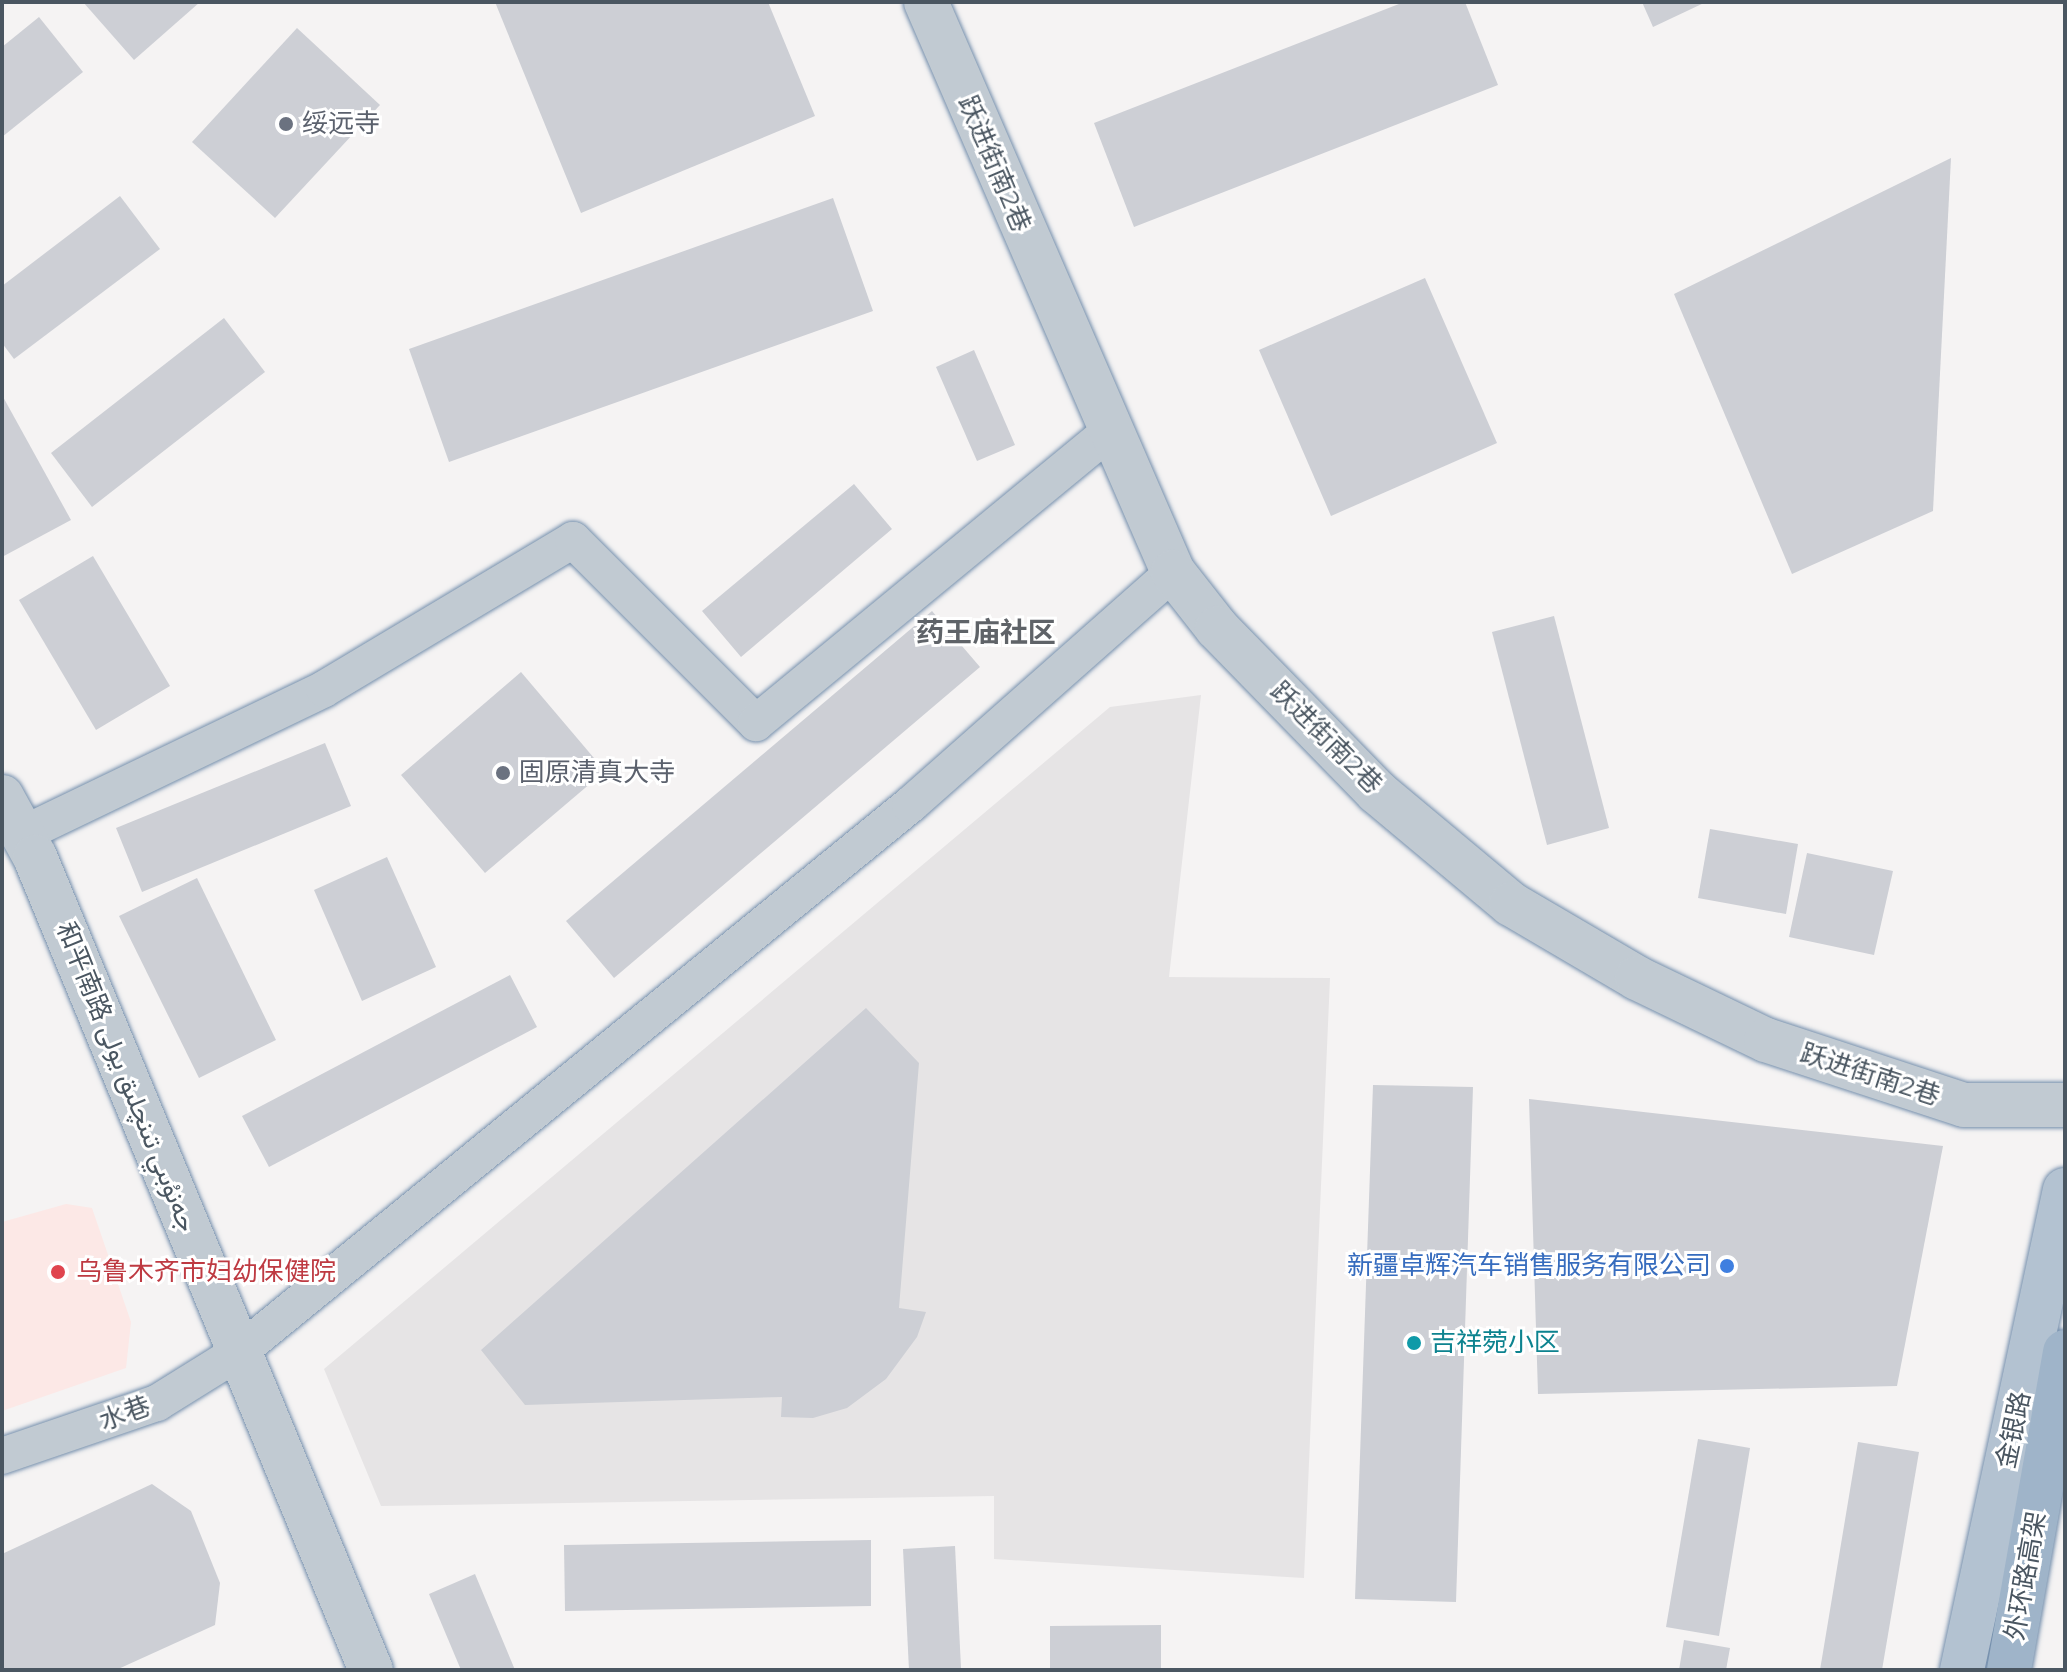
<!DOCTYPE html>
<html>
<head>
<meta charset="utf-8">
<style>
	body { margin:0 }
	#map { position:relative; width:2067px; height:1672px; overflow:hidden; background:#f5f3f3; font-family:Montserrat,Vazirmatn,"Noto Sans SC",sans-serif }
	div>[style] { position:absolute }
	.education>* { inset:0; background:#e6e4e5 }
	.medical>* { inset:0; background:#fce8e6 }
	.building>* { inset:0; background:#cdcfd5 }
	.roads { filter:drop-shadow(0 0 2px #7690ad) drop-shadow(0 0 2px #7690ad) }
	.minor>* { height:36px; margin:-18px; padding:0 18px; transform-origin:18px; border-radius:18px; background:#c1cad2 }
	.tertiary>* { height:44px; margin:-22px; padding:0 22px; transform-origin:22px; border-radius:22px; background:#c1cad2 }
	.primary>* { height:44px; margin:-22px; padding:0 22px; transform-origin:22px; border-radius:22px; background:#b3c2d1 }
	.trunk>* { height:44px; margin:-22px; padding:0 22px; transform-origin:22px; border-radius:22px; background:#9fb4c9 }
	.dots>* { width:22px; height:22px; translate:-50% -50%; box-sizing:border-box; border:4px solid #fff; border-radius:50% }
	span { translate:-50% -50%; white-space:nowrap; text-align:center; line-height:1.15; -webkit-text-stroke:6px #fff; paint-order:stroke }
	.worship-label { font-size:26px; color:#5b616d }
	.left { translate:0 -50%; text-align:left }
	.street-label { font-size:26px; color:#4a5661 }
	.shop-label { font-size:26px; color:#366cbe }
	.right { translate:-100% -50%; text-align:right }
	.health-label { font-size:26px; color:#be3a42 }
	.culture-label { font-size:26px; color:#0d838f }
	.neighbourhood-label { font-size:28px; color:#5f6368; font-weight:700 }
	.frame { position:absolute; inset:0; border:4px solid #4a5661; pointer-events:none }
</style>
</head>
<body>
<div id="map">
	<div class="education">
		<div style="clip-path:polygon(1201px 695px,1169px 977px,1330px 978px,1304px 1578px,994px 1559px,994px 1496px,381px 1506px,324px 1369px,1110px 707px)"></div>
	</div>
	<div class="medical">
		<div style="clip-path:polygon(66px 1204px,92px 1208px,131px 1322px,126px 1368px,2px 1411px,2px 1222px)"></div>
	</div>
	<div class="building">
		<div style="clip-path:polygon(83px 2px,200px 2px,134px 60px)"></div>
		<div style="clip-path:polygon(495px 2px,768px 2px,815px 116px,581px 213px)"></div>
		<div style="clip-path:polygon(1404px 2px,1465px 2px,1498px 85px,1134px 227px,1094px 123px)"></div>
		<div style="clip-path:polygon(1642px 2px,1706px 2px,1653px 27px)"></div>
		<div style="clip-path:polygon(39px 17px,83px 72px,2px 137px,2px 47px)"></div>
		<div style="clip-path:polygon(297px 28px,380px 105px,275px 218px,192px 142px)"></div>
		<div style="clip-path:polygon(1951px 158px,1933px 511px,1792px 574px,1674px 294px)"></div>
		<div style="clip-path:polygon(120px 196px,160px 249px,14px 359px,2px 343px,2px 286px)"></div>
		<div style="clip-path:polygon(833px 198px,873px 311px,449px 462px,409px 349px)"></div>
		<div style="clip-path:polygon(1425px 278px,1497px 443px,1331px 516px,1259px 350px)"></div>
		<div style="clip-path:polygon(224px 318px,265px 372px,92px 507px,51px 453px)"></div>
		<div style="clip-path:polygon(974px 350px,1015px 445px,977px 461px,936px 367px)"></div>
		<div style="clip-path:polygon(2px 395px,71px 520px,2px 557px)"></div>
		<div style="clip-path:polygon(854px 484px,892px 529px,741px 657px,702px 611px)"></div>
		<div style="clip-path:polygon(93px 556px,170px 686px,96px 730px,19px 600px)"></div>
		<div style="clip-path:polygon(932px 611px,980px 667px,614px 978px,566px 921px)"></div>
		<div style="clip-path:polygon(1554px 616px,1609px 828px,1547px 845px,1492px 632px)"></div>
		<div style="clip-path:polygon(521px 672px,605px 771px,485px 873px,401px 775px)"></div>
		<div style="clip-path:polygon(325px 743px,351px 806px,142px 892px,116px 828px)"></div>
		<div style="clip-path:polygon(1710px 829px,1798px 844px,1786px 914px,1698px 898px)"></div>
		<div style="clip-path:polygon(1807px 853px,1893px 871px,1874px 955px,1789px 937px)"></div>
		<div style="clip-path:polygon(387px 857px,436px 967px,362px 1001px,314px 890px)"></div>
		<div style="clip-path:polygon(197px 878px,276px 1040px,199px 1078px,119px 916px)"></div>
		<div style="clip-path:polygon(510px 975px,537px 1027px,269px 1167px,242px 1116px)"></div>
		<div style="clip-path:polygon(866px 1008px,919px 1063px,899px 1308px,926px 1312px,917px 1337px,886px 1379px,847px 1408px,813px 1418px,781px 1417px,782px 1397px,525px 1405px,481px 1350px)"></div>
		<div style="clip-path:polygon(1373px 1085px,1473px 1087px,1456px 1602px,1355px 1599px)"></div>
		<div style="clip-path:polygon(1529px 1099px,1943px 1146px,1897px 1386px,1538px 1394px)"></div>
		<div style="clip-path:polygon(1698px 1439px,1750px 1448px,1719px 1636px,1666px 1627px)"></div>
		<div style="clip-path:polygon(1858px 1442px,1919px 1452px,1882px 1670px,1820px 1670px)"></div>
		<div style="clip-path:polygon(152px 1484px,191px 1511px,220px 1583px,215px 1625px,116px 1670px,2px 1670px,2px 1554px)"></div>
		<div style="clip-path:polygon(871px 1540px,871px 1606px,565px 1611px,564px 1545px)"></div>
		<div style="clip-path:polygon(955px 1546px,961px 1668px,909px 1670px,903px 1549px)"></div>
		<div style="clip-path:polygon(475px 1574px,515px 1670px,461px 1670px,429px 1594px)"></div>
		<div style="clip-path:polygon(1161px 1625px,1161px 1670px,1050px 1670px,1050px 1626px)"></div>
		<div style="clip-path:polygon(1684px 1640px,1730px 1648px,1726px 1670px,1679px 1670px)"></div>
	</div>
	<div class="roads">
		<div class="minor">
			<div style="left:23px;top:834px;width:334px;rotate:-25.7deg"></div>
			<div style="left:324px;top:689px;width:290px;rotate:-30.9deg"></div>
			<div style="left:573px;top:540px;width:259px;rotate:45deg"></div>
			<div style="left:756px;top:723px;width:457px;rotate:-39.5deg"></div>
			<div style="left:2px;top:1456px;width:164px;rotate:-18.9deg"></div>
			<div style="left:157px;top:1403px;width:97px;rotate:-31.9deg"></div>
			<div style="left:239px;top:1352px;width:866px;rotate:-39.19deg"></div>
			<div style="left:910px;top:805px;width:351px;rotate:-41.5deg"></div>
		</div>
		<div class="tertiary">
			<div style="left:926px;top:2px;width:621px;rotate:66.57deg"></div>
			<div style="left:1173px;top:572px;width:71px;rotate:51.8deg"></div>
			<div style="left:1217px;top:628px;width:229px;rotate:45.7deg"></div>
			<div style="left:1377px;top:792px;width:175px;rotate:39.9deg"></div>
			<div style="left:1511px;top:904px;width:146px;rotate:30.4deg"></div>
			<div style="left:1637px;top:978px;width:143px;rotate:25.7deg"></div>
			<div style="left:1766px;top:1040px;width:208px;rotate:18.2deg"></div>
			<div style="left:1964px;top:1105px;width:101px"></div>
			<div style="left:2px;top:797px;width:68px;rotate:61.2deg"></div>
			<div style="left:35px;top:857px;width:880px;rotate:67.55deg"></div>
		</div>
		<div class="primary">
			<div style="left:1962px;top:1670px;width:491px;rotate:-77.9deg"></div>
		</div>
		<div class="trunk">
			<div style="left:2009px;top:1670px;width:323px;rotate:-80deg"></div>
		</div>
	</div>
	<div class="dots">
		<div style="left:286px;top:124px;background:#6b7280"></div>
		<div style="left:503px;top:773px;background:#6b7280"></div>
		<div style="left:1727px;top:1266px;background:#3f7fe0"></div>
		<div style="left:58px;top:1272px;background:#e0444e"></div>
		<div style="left:1414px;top:1343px;background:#0f9aa8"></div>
	</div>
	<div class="worship-label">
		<span class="left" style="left:302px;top:124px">绥远寺</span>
		<span class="left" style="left:519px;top:773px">固原清真大寺</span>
	</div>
	<div class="street-label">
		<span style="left:994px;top:164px;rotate:67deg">跃进街南2巷</span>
		<span style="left:1326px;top:738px;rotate:45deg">跃进街南2巷</span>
		<span style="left:1870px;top:1075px;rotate:18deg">跃进街南2巷</span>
		<span style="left:126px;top:1077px;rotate:68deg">和平南路 جەنۇبىي تىنچلىق يولى</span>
		<span style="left:125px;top:1414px;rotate:-20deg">水巷</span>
		<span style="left:2014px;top:1430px;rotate:-78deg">金银路</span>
		<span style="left:2026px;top:1576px;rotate:-80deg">外环路高架</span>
	</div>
	<div class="shop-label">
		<span class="right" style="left:1711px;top:1266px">新疆卓辉汽车销售服务有限公司</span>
	</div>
	<div class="health-label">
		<span class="left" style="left:76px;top:1272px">乌鲁木齐市妇幼保健院</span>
	</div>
	<div class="culture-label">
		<span class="left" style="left:1430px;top:1343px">吉祥菀小区</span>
	</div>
	<div class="neighbourhood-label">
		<span style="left:986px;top:632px">药王庙社区</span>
	</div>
	<div class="frame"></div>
</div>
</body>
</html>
